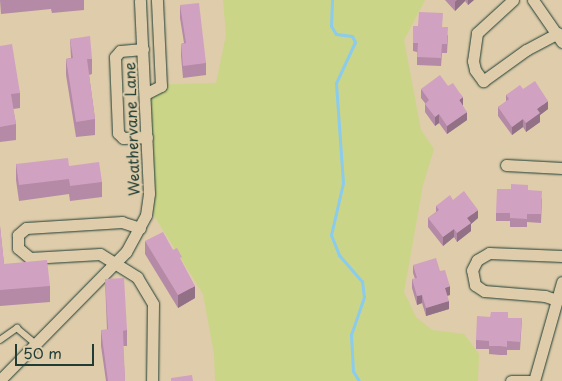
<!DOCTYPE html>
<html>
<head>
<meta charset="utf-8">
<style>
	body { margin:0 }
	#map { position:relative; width:562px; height:381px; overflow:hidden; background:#deccaa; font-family:"Playpen Sans",sans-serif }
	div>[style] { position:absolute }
	.green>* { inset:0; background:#cad588 }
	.stream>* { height:3px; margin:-1.5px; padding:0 1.5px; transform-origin:1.5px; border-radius:1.5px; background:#8bcbec }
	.roads { filter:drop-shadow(0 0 1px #1f3d34) drop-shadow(0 0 1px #1f3d34) }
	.service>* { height:5.5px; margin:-2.75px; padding:0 2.75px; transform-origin:2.75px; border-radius:2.75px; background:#deccaa }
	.minor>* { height:11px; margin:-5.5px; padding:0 5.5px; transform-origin:5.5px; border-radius:5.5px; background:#deccaa }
	.wall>* { inset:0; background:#b48aa6 }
	.shaded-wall>* { inset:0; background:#927187 }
	.building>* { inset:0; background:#d1a1c1 }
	span { translate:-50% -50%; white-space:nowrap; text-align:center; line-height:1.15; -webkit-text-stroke:4px #deccaa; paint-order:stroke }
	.street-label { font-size:15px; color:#1f3d34 }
	.scale { position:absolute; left:15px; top:344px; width:79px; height:22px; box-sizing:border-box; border:2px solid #1f3d34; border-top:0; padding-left:6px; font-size:15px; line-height:18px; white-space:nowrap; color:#1f3d34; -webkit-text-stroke:4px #deccaa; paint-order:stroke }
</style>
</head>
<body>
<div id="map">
	<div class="green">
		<div style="clip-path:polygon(223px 0,425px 0,404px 40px,421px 130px,434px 149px,423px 185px,404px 292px,416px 317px,432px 330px,464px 334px,479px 354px,478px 381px,215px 381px,214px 354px,203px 294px,153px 214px,147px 85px,216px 83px,226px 35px)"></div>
	</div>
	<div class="stream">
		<div style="left:332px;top:0;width:26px;rotate:92deg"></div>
		<div style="left:331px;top:26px;width:9px;rotate:58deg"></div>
		<div style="left:336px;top:34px;width:16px;rotate:7deg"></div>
		<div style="left:352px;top:36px;width:7px;rotate:63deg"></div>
		<div style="left:355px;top:42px;width:45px;rotate:114.9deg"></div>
		<div style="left:336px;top:83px;width:100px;rotate:86deg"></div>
		<div style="left:343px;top:183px;width:53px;rotate:103deg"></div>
		<div style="left:331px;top:235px;width:22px;rotate:68deg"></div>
		<div style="left:339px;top:255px;width:35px;rotate:49deg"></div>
		<div style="left:362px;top:281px;width:16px;rotate:83deg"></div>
		<div style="left:364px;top:297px;width:39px;rotate:109deg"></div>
		<div style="left:351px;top:334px;width:37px;rotate:87deg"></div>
		<div style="left:353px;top:371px;width:12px;rotate:59deg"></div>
	</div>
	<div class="roads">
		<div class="service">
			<div style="left:0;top:340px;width:21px;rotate:-35deg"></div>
			<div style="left:17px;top:328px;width:25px;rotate:40deg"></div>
		</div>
		<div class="minor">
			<div style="left:513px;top:0;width:49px;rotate:137.5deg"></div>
			<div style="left:477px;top:33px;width:28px;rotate:98deg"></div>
			<div style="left:473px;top:61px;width:9px;rotate:77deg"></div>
			<div style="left:475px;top:70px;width:14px;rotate:54deg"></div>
			<div style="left:483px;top:81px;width:53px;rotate:-35.8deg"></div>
			<div style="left:526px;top:50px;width:36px;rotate:-28deg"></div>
			<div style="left:533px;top:0;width:51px;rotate:55.4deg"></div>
			<div style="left:143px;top:49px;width:23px;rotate:175deg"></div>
			<div style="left:120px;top:51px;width:8px;rotate:130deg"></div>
			<div style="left:115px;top:57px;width:76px;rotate:87.7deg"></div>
			<div style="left:118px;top:133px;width:7px;rotate:45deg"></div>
			<div style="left:123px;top:138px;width:24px;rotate:-2deg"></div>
			<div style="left:145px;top:94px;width:18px;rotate:-27deg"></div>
			<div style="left:161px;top:86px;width:86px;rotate:-92.7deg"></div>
			<div style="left:506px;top:165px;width:56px;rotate:3.1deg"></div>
			<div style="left:140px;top:228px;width:19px;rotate:-162deg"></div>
			<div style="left:122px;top:222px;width:96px;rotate:176.4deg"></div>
			<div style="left:26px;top:228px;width:11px;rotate:139deg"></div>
			<div style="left:18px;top:235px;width:13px;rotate:90deg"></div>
			<div style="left:18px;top:248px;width:16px;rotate:40deg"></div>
			<div style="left:30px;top:258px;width:70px;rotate:-3.3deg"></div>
			<div style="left:100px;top:254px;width:44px;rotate:31.9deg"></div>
			<div style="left:137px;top:277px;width:31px;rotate:59deg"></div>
			<div style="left:153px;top:304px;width:77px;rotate:90.7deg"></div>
			<div style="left:557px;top:300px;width:13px;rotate:-162deg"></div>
			<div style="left:545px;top:296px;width:61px;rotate:-175.3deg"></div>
			<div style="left:484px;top:291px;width:11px;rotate:-146deg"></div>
			<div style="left:475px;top:285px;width:15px;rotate:-101deg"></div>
			<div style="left:472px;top:270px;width:11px;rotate:-63deg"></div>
			<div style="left:477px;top:260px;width:14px;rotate:-30deg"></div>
			<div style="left:489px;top:253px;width:73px;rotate:2.4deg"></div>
			<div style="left:0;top:380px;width:180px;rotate:-45.5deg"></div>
			<div style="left:126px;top:252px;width:42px;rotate:-61.6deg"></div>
			<div style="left:146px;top:215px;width:22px;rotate:-82deg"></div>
			<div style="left:149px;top:193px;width:193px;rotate:-92.7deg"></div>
			<div style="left:511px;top:381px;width:23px"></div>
			<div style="left:534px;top:381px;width:103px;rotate:-74.2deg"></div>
		</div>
	</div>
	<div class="wall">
		<div style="clip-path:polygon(0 0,84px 0,84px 10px,52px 13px,51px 9px,1px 14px)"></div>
		<div style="clip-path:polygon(445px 0,474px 0,468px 5px,465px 1px,455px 11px)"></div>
		<div style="clip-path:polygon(180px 5px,206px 63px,206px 75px,183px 78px,181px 56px,181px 44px,184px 43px,180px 18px)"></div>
		<div style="clip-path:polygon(443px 27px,448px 36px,447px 53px,442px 53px,441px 66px,417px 65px,417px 52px,413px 51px,413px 43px)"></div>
		<div style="clip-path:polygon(70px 39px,92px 59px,92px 74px,89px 75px,95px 119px,95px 135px,76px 137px,66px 75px,66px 59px,71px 58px)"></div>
		<div style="clip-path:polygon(0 46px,20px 93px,20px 108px,13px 109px,16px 124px,16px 140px,0 142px)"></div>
		<div style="clip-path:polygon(421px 89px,463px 106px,467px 120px,447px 134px,439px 123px,435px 126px,425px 112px,425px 103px,421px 98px)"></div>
		<div style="clip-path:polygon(523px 89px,548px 109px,540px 115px,540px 122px,526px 132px,523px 127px,512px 135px,498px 116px,498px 107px,506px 102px,506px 95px)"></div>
		<div style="clip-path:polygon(16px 164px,69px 166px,102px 182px,102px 197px,70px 201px,69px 194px,19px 201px,16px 180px)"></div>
		<div style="clip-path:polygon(528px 190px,542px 199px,541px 223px,527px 222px,527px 227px,510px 227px,510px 221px,496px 221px,496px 213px)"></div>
		<div style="clip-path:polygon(453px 200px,478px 218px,471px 224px,471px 231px,457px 242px,454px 237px,443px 246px,428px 227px,428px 218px,436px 212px,436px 206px)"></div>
		<div style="clip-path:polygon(0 226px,4px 264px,50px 286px,50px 302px,0 306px)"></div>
		<div style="clip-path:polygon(145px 241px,173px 250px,182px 263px,195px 298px,178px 308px,145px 254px)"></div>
		<div style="clip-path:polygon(413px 265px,440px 271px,450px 295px,447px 296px,449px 309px,426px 316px,422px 303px,417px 305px,412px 288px,412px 279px,415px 279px,413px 273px)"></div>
		<div style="clip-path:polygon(105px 279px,127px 330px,127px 346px,123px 346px,125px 381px,106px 381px,101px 346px,101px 330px,107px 330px)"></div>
		<div style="clip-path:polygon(508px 318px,522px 318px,520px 350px,507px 350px,507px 355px,500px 355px,489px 354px,489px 349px,476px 349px,476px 340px)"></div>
	</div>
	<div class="shaded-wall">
		<div style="clip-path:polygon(457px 0,465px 0,465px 1px,455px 11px,455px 2px)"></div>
		<div style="clip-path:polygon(468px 0,474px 0,468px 5px)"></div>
		<div style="clip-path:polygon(463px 97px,463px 106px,459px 100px)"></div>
		<div style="clip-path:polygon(548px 101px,548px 109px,540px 115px,540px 122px,526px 132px,526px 123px,537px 109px)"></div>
		<div style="clip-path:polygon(467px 112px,467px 120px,447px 134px,447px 126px)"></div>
		<div style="clip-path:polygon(439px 114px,439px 123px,435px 126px,435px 117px)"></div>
		<div style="clip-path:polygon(523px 119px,523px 127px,512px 135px,512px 127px)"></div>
		<div style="clip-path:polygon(478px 210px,478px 218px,471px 224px,471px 231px,457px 242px,457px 233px,467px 218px)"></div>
		<div style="clip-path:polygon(454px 229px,454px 237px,443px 246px,443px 237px)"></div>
		<div style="clip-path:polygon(195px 286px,195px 298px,178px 308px,178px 295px)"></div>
		<div style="clip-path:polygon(450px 286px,450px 295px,445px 296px,445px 288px)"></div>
		<div style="clip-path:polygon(422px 295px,422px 303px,417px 305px,417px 296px)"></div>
		<div style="clip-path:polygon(449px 301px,449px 309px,426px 316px,426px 308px)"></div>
	</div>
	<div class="building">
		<div style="clip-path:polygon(199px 3px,206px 63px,183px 66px,181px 44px,186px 43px,180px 5px)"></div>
		<div style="clip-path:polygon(419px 12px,443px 13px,442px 27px,448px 27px,447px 44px,442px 44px,441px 58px,417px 57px,418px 43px,413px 43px,413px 26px,418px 26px)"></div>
		<div style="clip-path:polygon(90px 36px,92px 59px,87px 59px,95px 119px,76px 122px,66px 59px,73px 58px,70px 39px)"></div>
		<div style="clip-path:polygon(12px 44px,20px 93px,11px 94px,16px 124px,0 127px,0 46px)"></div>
		<div style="clip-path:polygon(440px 75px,448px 86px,453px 83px,459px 92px,463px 97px,459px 100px,467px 112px,447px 126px,439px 114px,435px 117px,425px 104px,429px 100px,421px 89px)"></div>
		<div style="clip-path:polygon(535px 81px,548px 101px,537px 109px,540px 113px,526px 123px,523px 119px,512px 127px,498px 107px,509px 99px,506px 95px,520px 85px,523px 89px)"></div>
		<div style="clip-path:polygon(68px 158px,69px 166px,99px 162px,102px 182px,70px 186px,69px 179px,19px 185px,16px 164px)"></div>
		<div style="clip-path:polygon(511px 184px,528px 185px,528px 190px,542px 191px,541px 214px,527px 214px,527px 219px,510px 218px,510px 213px,496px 213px,497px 189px,511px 189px)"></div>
		<div style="clip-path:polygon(464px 191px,478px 210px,467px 218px,471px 223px,457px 233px,454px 229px,443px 237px,428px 218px,439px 210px,436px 206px,450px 195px,453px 200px)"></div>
		<div style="clip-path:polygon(0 226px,4px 264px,47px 260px,50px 286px,0 290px)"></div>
		<div style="clip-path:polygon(163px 232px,173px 250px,177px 248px,182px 257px,180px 258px,195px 286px,178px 295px,145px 241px)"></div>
		<div style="clip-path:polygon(436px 258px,440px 271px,445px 270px,448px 280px,450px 286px,445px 288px,449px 301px,426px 308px,422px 295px,417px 296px,412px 279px,417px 278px,413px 265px)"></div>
		<div style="clip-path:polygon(124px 278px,127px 330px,123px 331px,125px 381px,108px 381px,101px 330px,108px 329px,105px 279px)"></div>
		<div style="clip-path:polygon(491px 312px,508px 312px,508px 318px,522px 318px,520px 342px,507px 341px,507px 347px,500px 346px,489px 346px,489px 341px,476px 340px,477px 316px,490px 317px)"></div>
		<div style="clip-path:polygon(192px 375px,193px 381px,171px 381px,171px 378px)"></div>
	</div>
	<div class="street-label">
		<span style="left:131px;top:129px;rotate:-92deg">Weathervane Lane</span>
	</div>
	<div class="scale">50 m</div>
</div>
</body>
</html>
